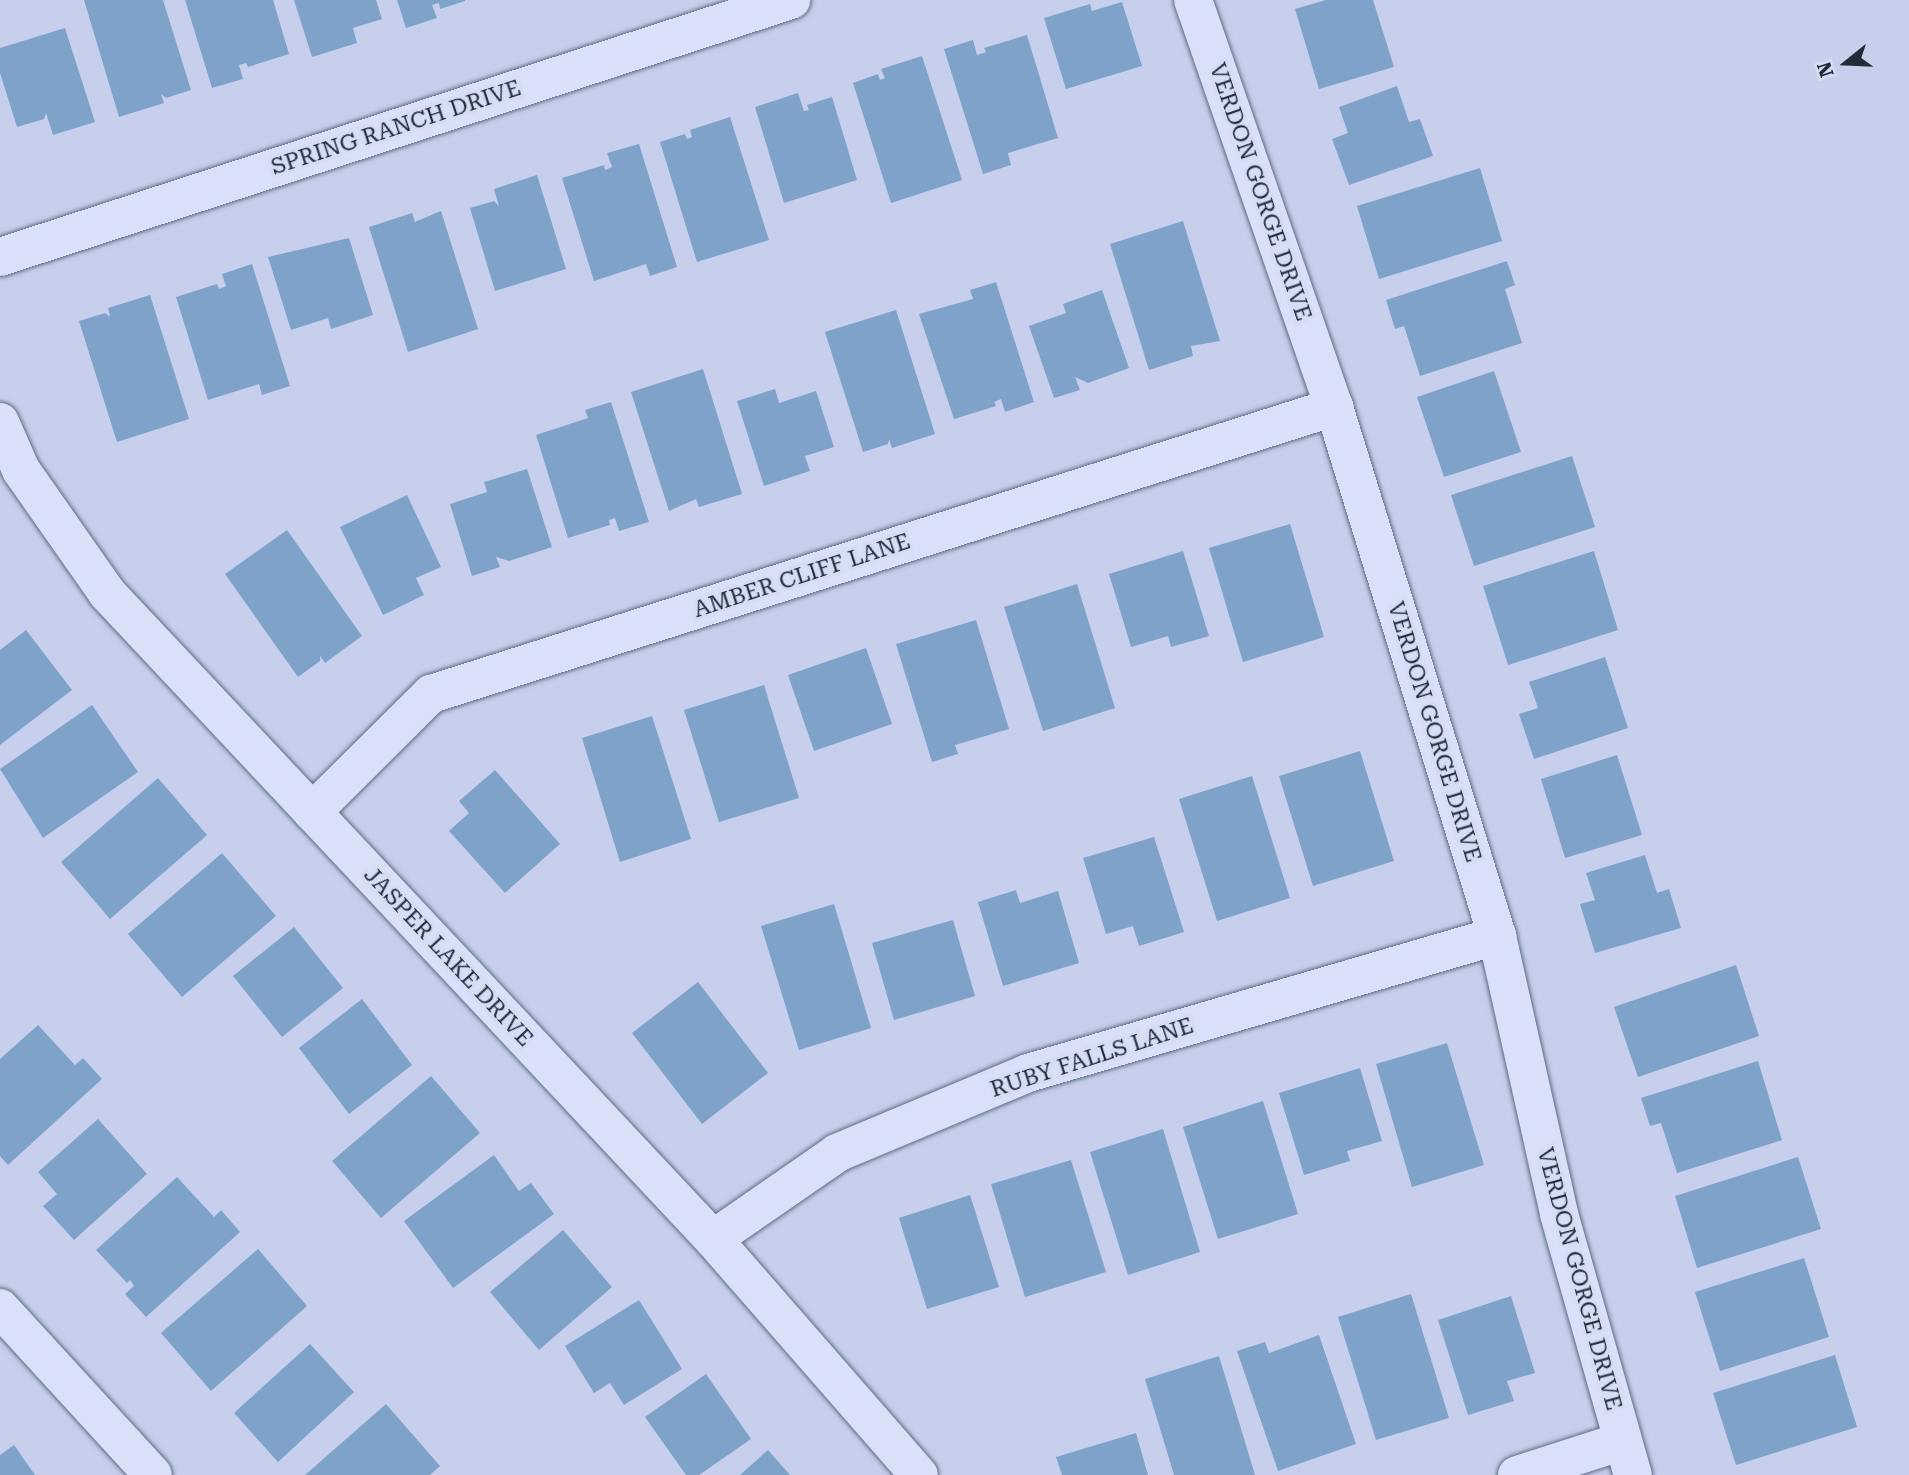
<!DOCTYPE html>
<html>
<head>
<meta charset="utf-8">
<style>
	body { margin:0 }
	#map { position:relative; width:1909px; height:1475px; overflow:hidden; background:#c7cfec; font-family:"Roboto Serif",serif }
	div>[style] { position:absolute }
	.building>* { inset:0; background:#7fa3c8 }
	.roads { filter:drop-shadow(0 0 2px #5d6d87) drop-shadow(0 0 2px #5d6d87) }
	.minor>* { height:38px; margin:-19px; padding:0 19px; transform-origin:19px; border-radius:19px; background:#dae0f7 }
	span { translate:-50% -50%; white-space:nowrap; text-align:center; line-height:1.15; -webkit-text-stroke:7px #d6dcf4; paint-order:stroke }
	.street-label { font-size:23px; color:#202a38 }
	.north { position:absolute; left:1811px; top:28px; width:70px; height:70px; -webkit-text-stroke:5px #d6dcf4; paint-order:stroke; rotate:252deg; font-size:19px; font-weight:700; line-height:28px; text-align:center; color:#202a38 }
	.north::after { content:''; display:block; margin:auto; width:24px; height:32px; background:#202a38; clip-path:polygon(50% 0,100% 100%,50% 72%,0 100%) }
</style>
</head>
<body>
<div id="map">
	<div class="building">
		<div style="clip-path:polygon(84px 0,163px 0,191px 90px,166px 98px,161px 94px,164px 103px,119px 117px)"></div>
		<div style="clip-path:polygon(185px 0,273px 0,289px 54px,248px 67px,246px 63px,239px 65px,243px 79px,212px 88px)"></div>
		<div style="clip-path:polygon(294px 0,376px 0,382px 19px,353px 28px,357px 43px,312px 57px)"></div>
		<div style="clip-path:polygon(397px 0,465px 0,465px 1px,440px 9px,439px 3px,432px 5px,437px 18px,406px 28px)"></div>
		<div style="clip-path:polygon(1326px 0,1373px 0,1394px 67px,1319px 89px,1295px 9px)"></div>
		<div style="clip-path:polygon(1122px 2px,1142px 66px,1066px 89px,1044px 18px,1090px 4px,1092px 11px)"></div>
		<div style="clip-path:polygon(65px 28px,95px 122px,53px 135px,46px 113px,44px 119px,17px 127px,0 73px,0 48px)"></div>
		<div style="clip-path:polygon(1027px 35px,1058px 138px,1008px 153px,1011px 165px,983px 174px,944px 49px,973px 40px,977px 55px,986px 52px,984px 48px)"></div>
		<div style="clip-path:polygon(922px 56px,962px 180px,891px 203px,853px 83px,878px 74px,880px 80px,885px 78px,881px 69px)"></div>
		<div style="clip-path:polygon(1397px 86px,1409px 122px,1420px 119px,1433px 156px,1349px 185px,1332px 139px,1348px 133px,1339px 107px)"></div>
		<div style="clip-path:polygon(798px 93px,804px 111px,809px 110px,807px 105px,832px 97px,857px 180px,784px 203px,755px 107px)"></div>
		<div style="clip-path:polygon(730px 117px,769px 240px,697px 262px,660px 142px,685px 134px,687px 139px,692px 137px,690px 130px)"></div>
		<div style="clip-path:polygon(639px 144px,677px 267px,650px 276px,646px 264px,594px 281px,562px 178px,604px 165px,605px 170px,612px 167px,607px 153px)"></div>
		<div style="clip-path:polygon(1480px 168px,1502px 241px,1379px 279px,1357px 206px)"></div>
		<div style="clip-path:polygon(537px 175px,566px 269px,495px 291px,470px 208px,494px 201px,499px 206px,494px 189px)"></div>
		<div style="clip-path:polygon(441px 211px,478px 329px,408px 352px,369px 227px,412px 213px,415px 222px)"></div>
		<div style="clip-path:polygon(1183px 221px,1220px 341px,1191px 346px,1193px 356px,1149px 370px,1110px 244px)"></div>
		<div style="clip-path:polygon(349px 238px,373px 315px,331px 329px,328px 318px,291px 330px,268px 257px)"></div>
		<div style="clip-path:polygon(1507px 261px,1515px 285px,1505px 289px,1522px 343px,1420px 376px,1404px 326px,1395px 329px,1386px 300px)"></div>
		<div style="clip-path:polygon(252px 264px,290px 386px,262px 395px,259px 384px,208px 400px,176px 297px,217px 284px,219px 289px,226px 286px,222px 274px)"></div>
		<div style="clip-path:polygon(996px 282px,1034px 402px,1005px 412px,1001px 399px,994px 402px,996px 406px,954px 419px,919px 314px,973px 299px,970px 290px)"></div>
		<div style="clip-path:polygon(1102px 290px,1129px 368px,1088px 383px,1075px 377px,1080px 390px,1054px 398px,1029px 326px,1066px 313px,1063px 304px)"></div>
		<div style="clip-path:polygon(150px 295px,189px 419px,117px 442px,79px 321px,105px 313px,110px 317px,108px 308px)"></div>
		<div style="clip-path:polygon(896px 310px,935px 434px,892px 448px,889px 439px,888px 444px,863px 452px,825px 332px)"></div>
		<div style="clip-path:polygon(703px 369px,742px 494px,699px 507px,696px 499px,669px 511px,631px 392px)"></div>
		<div style="clip-path:polygon(1494px 371px,1521px 452px,1444px 477px,1417px 397px)"></div>
		<div style="clip-path:polygon(775px 389px,779px 403px,816px 391px,834px 447px,805px 456px,810px 471px,764px 486px,737px 401px)"></div>
		<div style="clip-path:polygon(611px 402px,649px 522px,619px 531px,615px 518px,609px 520px,610px 525px,568px 538px,536px 435px,588px 418px,585px 410px)"></div>
		<div style="clip-path:polygon(1572px 456px,1595px 527px,1474px 566px,1451px 495px)"></div>
		<div style="clip-path:polygon(527px 469px,552px 547px,509px 561px,496px 557px,500px 567px,472px 576px,450px 504px,487px 492px,484px 482px)"></div>
		<div style="clip-path:polygon(407px 495px,441px 567px,416px 578px,424px 595px,383px 615px,340px 527px)"></div>
		<div style="clip-path:polygon(1290px 524px,1324px 637px,1243px 662px,1209px 548px)"></div>
		<div style="clip-path:polygon(287px 530px,362px 636px,325px 663px,320px 656px,320px 661px,298px 677px,225px 574px)"></div>
		<div style="clip-path:polygon(1183px 551px,1209px 636px,1171px 647px,1168px 636px,1131px 647px,1109px 574px)"></div>
		<div style="clip-path:polygon(1594px 551px,1618px 630px,1508px 665px,1483px 586px)"></div>
		<div style="clip-path:polygon(1077px 584px,1115px 708px,1043px 731px,1004px 607px)"></div>
		<div style="clip-path:polygon(976px 620px,1009px 729px,955px 745px,958px 754px,932px 762px,896px 644px)"></div>
		<div style="clip-path:polygon(26px 630px,72px 690px,0 745px,0 650px)"></div>
		<div style="clip-path:polygon(866px 648px,892px 724px,814px 751px,788px 675px)"></div>
		<div style="clip-path:polygon(1605px 657px,1628px 728px,1534px 759px,1519px 714px,1538px 708px,1529px 682px)"></div>
		<div style="clip-path:polygon(764px 685px,799px 798px,719px 822px,684px 710px)"></div>
		<div style="clip-path:polygon(92px 705px,138px 772px,43px 838px,0 769px)"></div>
		<div style="clip-path:polygon(652px 716px,691px 839px,620px 862px,582px 738px)"></div>
		<div style="clip-path:polygon(1360px 751px,1394px 861px,1313px 886px,1279px 776px)"></div>
		<div style="clip-path:polygon(1617px 755px,1642px 835px,1565px 858px,1541px 779px)"></div>
		<div style="clip-path:polygon(495px 770px,560px 844px,505px 893px,449px 831px,469px 813px,459px 801px)"></div>
		<div style="clip-path:polygon(1252px 776px,1290px 898px,1217px 921px,1179px 799px)"></div>
		<div style="clip-path:polygon(158px 778px,207px 835px,110px 919px,61px 862px)"></div>
		<div style="clip-path:polygon(1154px 837px,1184px 932px,1139px 946px,1133px 926px,1106px 934px,1083px 858px)"></div>
		<div style="clip-path:polygon(222px 853px,276px 916px,182px 997px,128px 934px)"></div>
		<div style="clip-path:polygon(1645px 855px,1657px 893px,1669px 889px,1681px 928px,1595px 953px,1580px 904px,1595px 900px,1586px 873px)"></div>
		<div style="clip-path:polygon(1016px 890px,1020px 903px,1058px 891px,1079px 963px,1003px 986px,978px 902px)"></div>
		<div style="clip-path:polygon(834px 904px,871px 1028px,799px 1050px,761px 926px)"></div>
		<div style="clip-path:polygon(953px 920px,975px 996px,894px 1020px,872px 943px)"></div>
		<div style="clip-path:polygon(294px 927px,343px 988px,282px 1037px,233px 976px)"></div>
		<div style="clip-path:polygon(1736px 965px,1759px 1036px,1638px 1077px,1614px 1007px)"></div>
		<div style="clip-path:polygon(698px 982px,768px 1073px,702px 1124px,632px 1033px)"></div>
		<div style="clip-path:polygon(362px 999px,412px 1065px,349px 1114px,299px 1048px)"></div>
		<div style="clip-path:polygon(38px 1025px,75px 1065px,83px 1058px,102px 1079px,8px 1165px,0 1156px,0 1059px)"></div>
		<div style="clip-path:polygon(1447px 1043px,1484px 1165px,1412px 1187px,1376px 1064px)"></div>
		<div style="clip-path:polygon(1758px 1061px,1782px 1140px,1677px 1173px,1661px 1123px,1650px 1126px,1641px 1098px)"></div>
		<div style="clip-path:polygon(1360px 1068px,1382px 1141px,1347px 1151px,1350px 1161px,1304px 1175px,1279px 1093px)"></div>
		<div style="clip-path:polygon(431px 1076px,480px 1133px,381px 1218px,332px 1161px)"></div>
		<div style="clip-path:polygon(1263px 1101px,1298px 1214px,1218px 1239px,1183px 1127px)"></div>
		<div style="clip-path:polygon(98px 1119px,147px 1174px,74px 1240px,43px 1206px,57px 1194px,38px 1172px)"></div>
		<div style="clip-path:polygon(1163px 1129px,1200px 1252px,1128px 1275px,1090px 1152px)"></div>
		<div style="clip-path:polygon(494px 1155px,519px 1191px,531px 1183px,554px 1214px,453px 1288px,404px 1221px)"></div>
		<div style="clip-path:polygon(1798px 1157px,1821px 1229px,1697px 1268px,1675px 1196px)"></div>
		<div style="clip-path:polygon(1071px 1160px,1106px 1272px,1025px 1297px,991px 1184px)"></div>
		<div style="clip-path:polygon(177px 1177px,214px 1217px,221px 1210px,240px 1232px,146px 1317px,125px 1294px,134px 1286px,130px 1280px,127px 1283px,96px 1250px)"></div>
		<div style="clip-path:polygon(970px 1195px,999px 1287px,927px 1309px,899px 1218px)"></div>
		<div style="clip-path:polygon(563px 1230px,612px 1287px,539px 1350px,490px 1292px)"></div>
		<div style="clip-path:polygon(258px 1249px,307px 1306px,211px 1391px,161px 1333px)"></div>
		<div style="clip-path:polygon(1804px 1258px,1829px 1337px,1720px 1371px,1695px 1292px)"></div>
		<div style="clip-path:polygon(1411px 1294px,1449px 1418px,1376px 1440px,1338px 1317px)"></div>
		<div style="clip-path:polygon(1511px 1296px,1535px 1373px,1507px 1381px,1514px 1401px,1468px 1415px,1438px 1320px)"></div>
		<div style="clip-path:polygon(639px 1300px,682px 1369px,624px 1405px,610px 1383px,594px 1393px,565px 1346px)"></div>
		<div style="clip-path:polygon(1319px 1335px,1356px 1444px,1278px 1471px,1237px 1351px,1265px 1342px,1269px 1353px)"></div>
		<div style="clip-path:polygon(310px 1344px,354px 1392px,278px 1462px,234px 1413px)"></div>
		<div style="clip-path:polygon(1835px 1355px,1857px 1427px,1736px 1465px,1713px 1393px)"></div>
		<div style="clip-path:polygon(1219px 1356px,1255px 1475px,1174px 1475px,1145px 1379px)"></div>
		<div style="clip-path:polygon(706px 1374px,751px 1439px,699px 1475px,686px 1475px,645px 1417px)"></div>
		<div style="clip-path:polygon(386px 1404px,440px 1466px,430px 1475px,305px 1475px)"></div>
		<div style="clip-path:polygon(1136px 1433px,1148px 1475px,1062px 1475px,1056px 1457px)"></div>
		<div style="clip-path:polygon(14px 1445px,35px 1475px,0 1475px,0 1455px)"></div>
		<div style="clip-path:polygon(768px 1450px,790px 1475px,740px 1475px)"></div>
	</div>
	<div class="roads">
		<div class="minor">
			<div style="left:1193px;top:0;width:431px;rotate:70.9deg"></div>
			<div style="left:1334px;top:407px;width:554px;rotate:72.87deg"></div>
			<div style="left:1497px;top:936px;width:285px;rotate:77.4deg"></div>
			<div style="left:1559px;top:1214px;width:271px;rotate:74.2deg"></div>
			<div style="left:0;top:257px;width:832px;rotate:-18deg"></div>
			<div style="left:0;top:422px;width:52px;rotate:66.4deg"></div>
			<div style="left:21px;top:470px;width:150px;rotate:55deg"></div>
			<div style="left:107px;top:593px;width:886px;rotate:46.83deg"></div>
			<div style="left:713px;top:1239px;width:313px;rotate:48.9deg"></div>
			<div style="left:312px;top:812px;width:168px;rotate:-44.8deg"></div>
			<div style="left:431px;top:694px;width:948px;rotate:-17.63deg"></div>
			<div style="left:713px;top:1239px;width:151px;rotate:-34.7deg"></div>
			<div style="left:837px;top:1153px;width:207px;rotate:-22.7deg"></div>
			<div style="left:1028px;top:1073px;width:489px;rotate:-16.3deg"></div>
			<div style="left:0;top:1308px;width:226px;rotate:47.5deg"></div>
			<div style="left:1517px;top:1475px;width:111px;rotate:-17.8deg"></div>
		</div>
	</div>
	<div class="street-label">
		<span style="left:396px;top:128px;rotate:-18deg">SPRING RANCH DRIVE</span>
		<span style="left:1260px;top:192px;rotate:71deg">VERDON GORGE DRIVE</span>
		<span style="left:802px;top:576px;rotate:-18deg">AMBER CLIFF LANE</span>
		<span style="left:1434px;top:732px;rotate:73deg">VERDON GORGE DRIVE</span>
		<span style="left:448px;top:957px;rotate:47deg">JASPER LAKE DRIVE</span>
		<span style="left:1092px;top:1058px;rotate:-18deg">RUBY FALLS LANE</span>
		<span style="left:1579px;top:1279px;rotate:75deg">VERDON GORGE DRIVE</span>
	</div>
	<div class="north">N</div>
</div>
</body>
</html>
